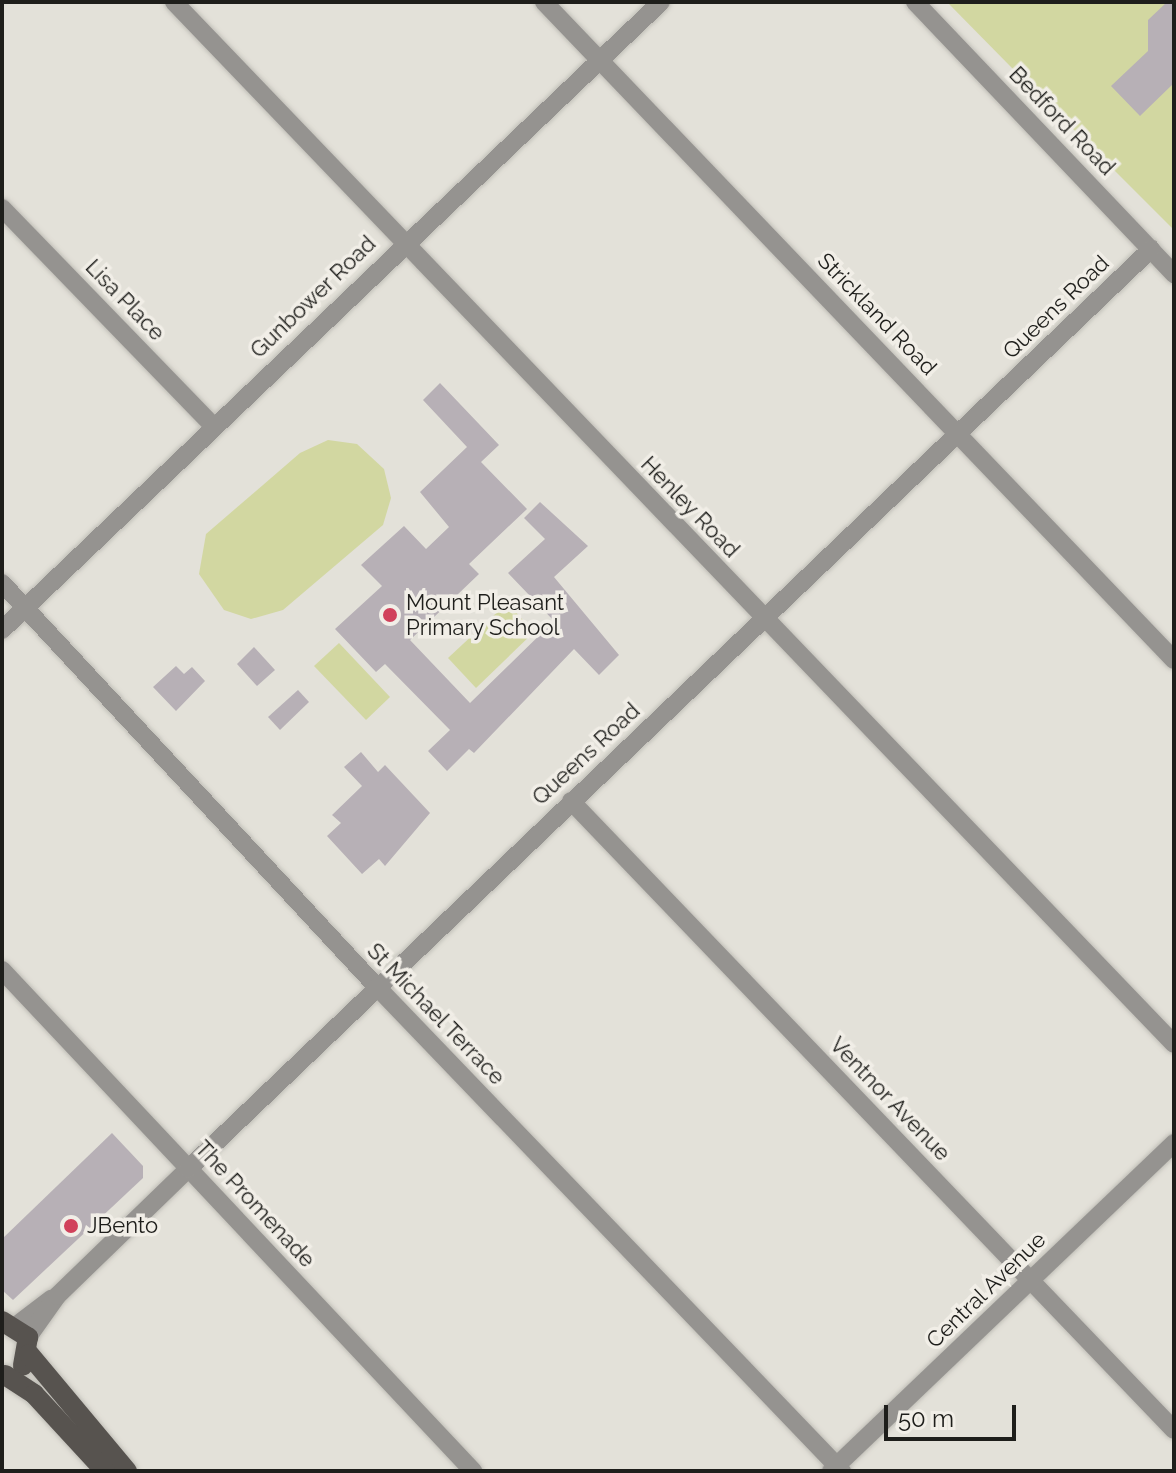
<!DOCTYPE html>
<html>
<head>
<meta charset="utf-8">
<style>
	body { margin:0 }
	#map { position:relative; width:1176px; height:1473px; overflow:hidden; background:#e3e1d9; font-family:Raleway,sans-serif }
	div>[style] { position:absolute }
	.green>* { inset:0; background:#d2d7a1 }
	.building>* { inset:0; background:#b7b0b6 }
	.roads { filter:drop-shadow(0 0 2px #c0beb7) drop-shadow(0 0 2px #c0beb7) }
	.minor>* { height:18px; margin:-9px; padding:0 9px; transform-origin:9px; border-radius:9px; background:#959390 }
	.major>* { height:20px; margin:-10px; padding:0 10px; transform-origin:10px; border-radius:10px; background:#57534f }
	.dots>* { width:22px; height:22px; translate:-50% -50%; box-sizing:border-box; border:4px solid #f1eee7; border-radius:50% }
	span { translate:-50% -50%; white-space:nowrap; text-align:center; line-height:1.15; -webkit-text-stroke:7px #f1eee7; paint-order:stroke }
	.street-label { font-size:22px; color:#1e1e1b }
	.poi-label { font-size:22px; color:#1e1e1b }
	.left { translate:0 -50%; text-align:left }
	.frame { position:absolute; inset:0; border:4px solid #1e1e1b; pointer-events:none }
	.scale { position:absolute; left:884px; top:1405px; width:132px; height:36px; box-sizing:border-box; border:4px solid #1e1e1b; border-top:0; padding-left:10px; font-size:24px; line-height:28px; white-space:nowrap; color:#1e1e1b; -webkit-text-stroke:6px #f1eee7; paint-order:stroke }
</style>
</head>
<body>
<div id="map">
	<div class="green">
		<div style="clip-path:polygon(947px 2px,1174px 2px,1174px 230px,1010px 66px)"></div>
		<div style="clip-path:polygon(328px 440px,357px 444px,384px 469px,391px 498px,383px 525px,283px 610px,251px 619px,224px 610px,199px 574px,206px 534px,300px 453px)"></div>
		<div style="clip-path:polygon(507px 603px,534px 632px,476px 688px,448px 658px)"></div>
		<div style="clip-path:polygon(339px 643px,390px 697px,366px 720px,314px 666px)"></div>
	</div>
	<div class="building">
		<div style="clip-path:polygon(1167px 2px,1174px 2px,1174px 83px,1140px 116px,1111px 86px,1148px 51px,1148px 20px)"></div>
		<div style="clip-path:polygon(440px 383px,499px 445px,481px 462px,527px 509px,469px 564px,479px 574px,410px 640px,470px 703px,554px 621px,508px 573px,545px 539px,524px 518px,540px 502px,588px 546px,554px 577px,619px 655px,599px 675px,574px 649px,474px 753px,469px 749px,447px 771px,428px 751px,450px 730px,385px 664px,376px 672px,335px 629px,382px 586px,361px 565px,404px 526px,426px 549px,449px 527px,420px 492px,467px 447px,423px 400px)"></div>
		<div style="clip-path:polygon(254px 647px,275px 670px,257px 686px,237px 664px)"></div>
		<div style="clip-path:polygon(176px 666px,184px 674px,192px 667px,205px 681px,176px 711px,153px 687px)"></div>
		<div style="clip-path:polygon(298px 690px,309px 702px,280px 730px,268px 717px)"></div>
		<div style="clip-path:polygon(361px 752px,378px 772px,385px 765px,430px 813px,385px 866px,379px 859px,362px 874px,327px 836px,341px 823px,332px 815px,362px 786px,344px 767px)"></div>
		<div style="clip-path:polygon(112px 1133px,143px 1166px,143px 1178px,13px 1300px,2px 1290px,2px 1239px)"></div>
	</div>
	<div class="roads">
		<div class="minor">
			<div style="left:174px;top:2px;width:1444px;rotate:46.18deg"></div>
			<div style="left:544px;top:2px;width:911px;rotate:46.25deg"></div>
			<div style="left:915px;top:2px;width:376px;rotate:46.4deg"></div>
			<div style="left:2px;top:208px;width:303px;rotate:45.9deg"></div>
			<div style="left:2px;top:583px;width:551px;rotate:47.13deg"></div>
			<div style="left:377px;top:987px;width:671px;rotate:46.15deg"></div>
			<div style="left:2px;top:630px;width:910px;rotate:-43.62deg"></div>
			<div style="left:571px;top:801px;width:871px;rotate:46.21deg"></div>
			<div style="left:2px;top:970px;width:688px;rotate:46.77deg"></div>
			<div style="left:17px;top:1325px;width:43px;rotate:-37.4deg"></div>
			<div style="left:28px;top:1337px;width:50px;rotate:-54.7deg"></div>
			<div style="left:57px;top:1296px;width:182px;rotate:-44.1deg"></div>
			<div style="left:188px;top:1169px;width:1332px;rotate:-43.69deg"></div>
			<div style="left:831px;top:1471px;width:475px;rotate:-43.7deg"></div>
		</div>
		<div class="major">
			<div style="left:2px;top:1321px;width:31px;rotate:32deg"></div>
			<div style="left:28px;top:1337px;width:29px;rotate:100deg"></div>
			<div style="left:29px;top:1354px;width:153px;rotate:50.1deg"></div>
			<div style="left:5px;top:1375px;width:35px;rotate:33deg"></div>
			<div style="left:34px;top:1394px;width:105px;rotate:47.3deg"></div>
		</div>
	</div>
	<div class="dots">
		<div style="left:390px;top:615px;background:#d1415b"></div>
		<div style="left:71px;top:1226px;background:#d1415b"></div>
	</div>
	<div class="street-label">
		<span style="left:1062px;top:121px;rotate:46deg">Bedford Road</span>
		<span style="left:313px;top:297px;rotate:-44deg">Gunbower Road</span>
		<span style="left:125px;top:300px;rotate:46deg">Lisa Place</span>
		<span style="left:1056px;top:307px;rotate:-44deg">Queens Road</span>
		<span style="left:877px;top:314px;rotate:46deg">Strickland Road</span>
		<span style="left:690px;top:507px;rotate:46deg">Henley Road</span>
		<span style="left:586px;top:754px;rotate:-43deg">Queens Road</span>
		<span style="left:436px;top:1014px;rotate:46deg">St Michael Terrace</span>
		<span style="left:890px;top:1099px;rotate:46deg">Ventnor Avenue</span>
		<span style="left:255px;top:1204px;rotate:47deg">The Promenade</span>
		<span style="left:986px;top:1290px;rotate:-44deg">Central Avenue</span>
	</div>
	<div class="poi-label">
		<span class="left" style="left:406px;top:615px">Mount Pleasant<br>Primary School</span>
		<span class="left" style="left:87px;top:1226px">JBento</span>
	</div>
	<div class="frame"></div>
	<div class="scale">50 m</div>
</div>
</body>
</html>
